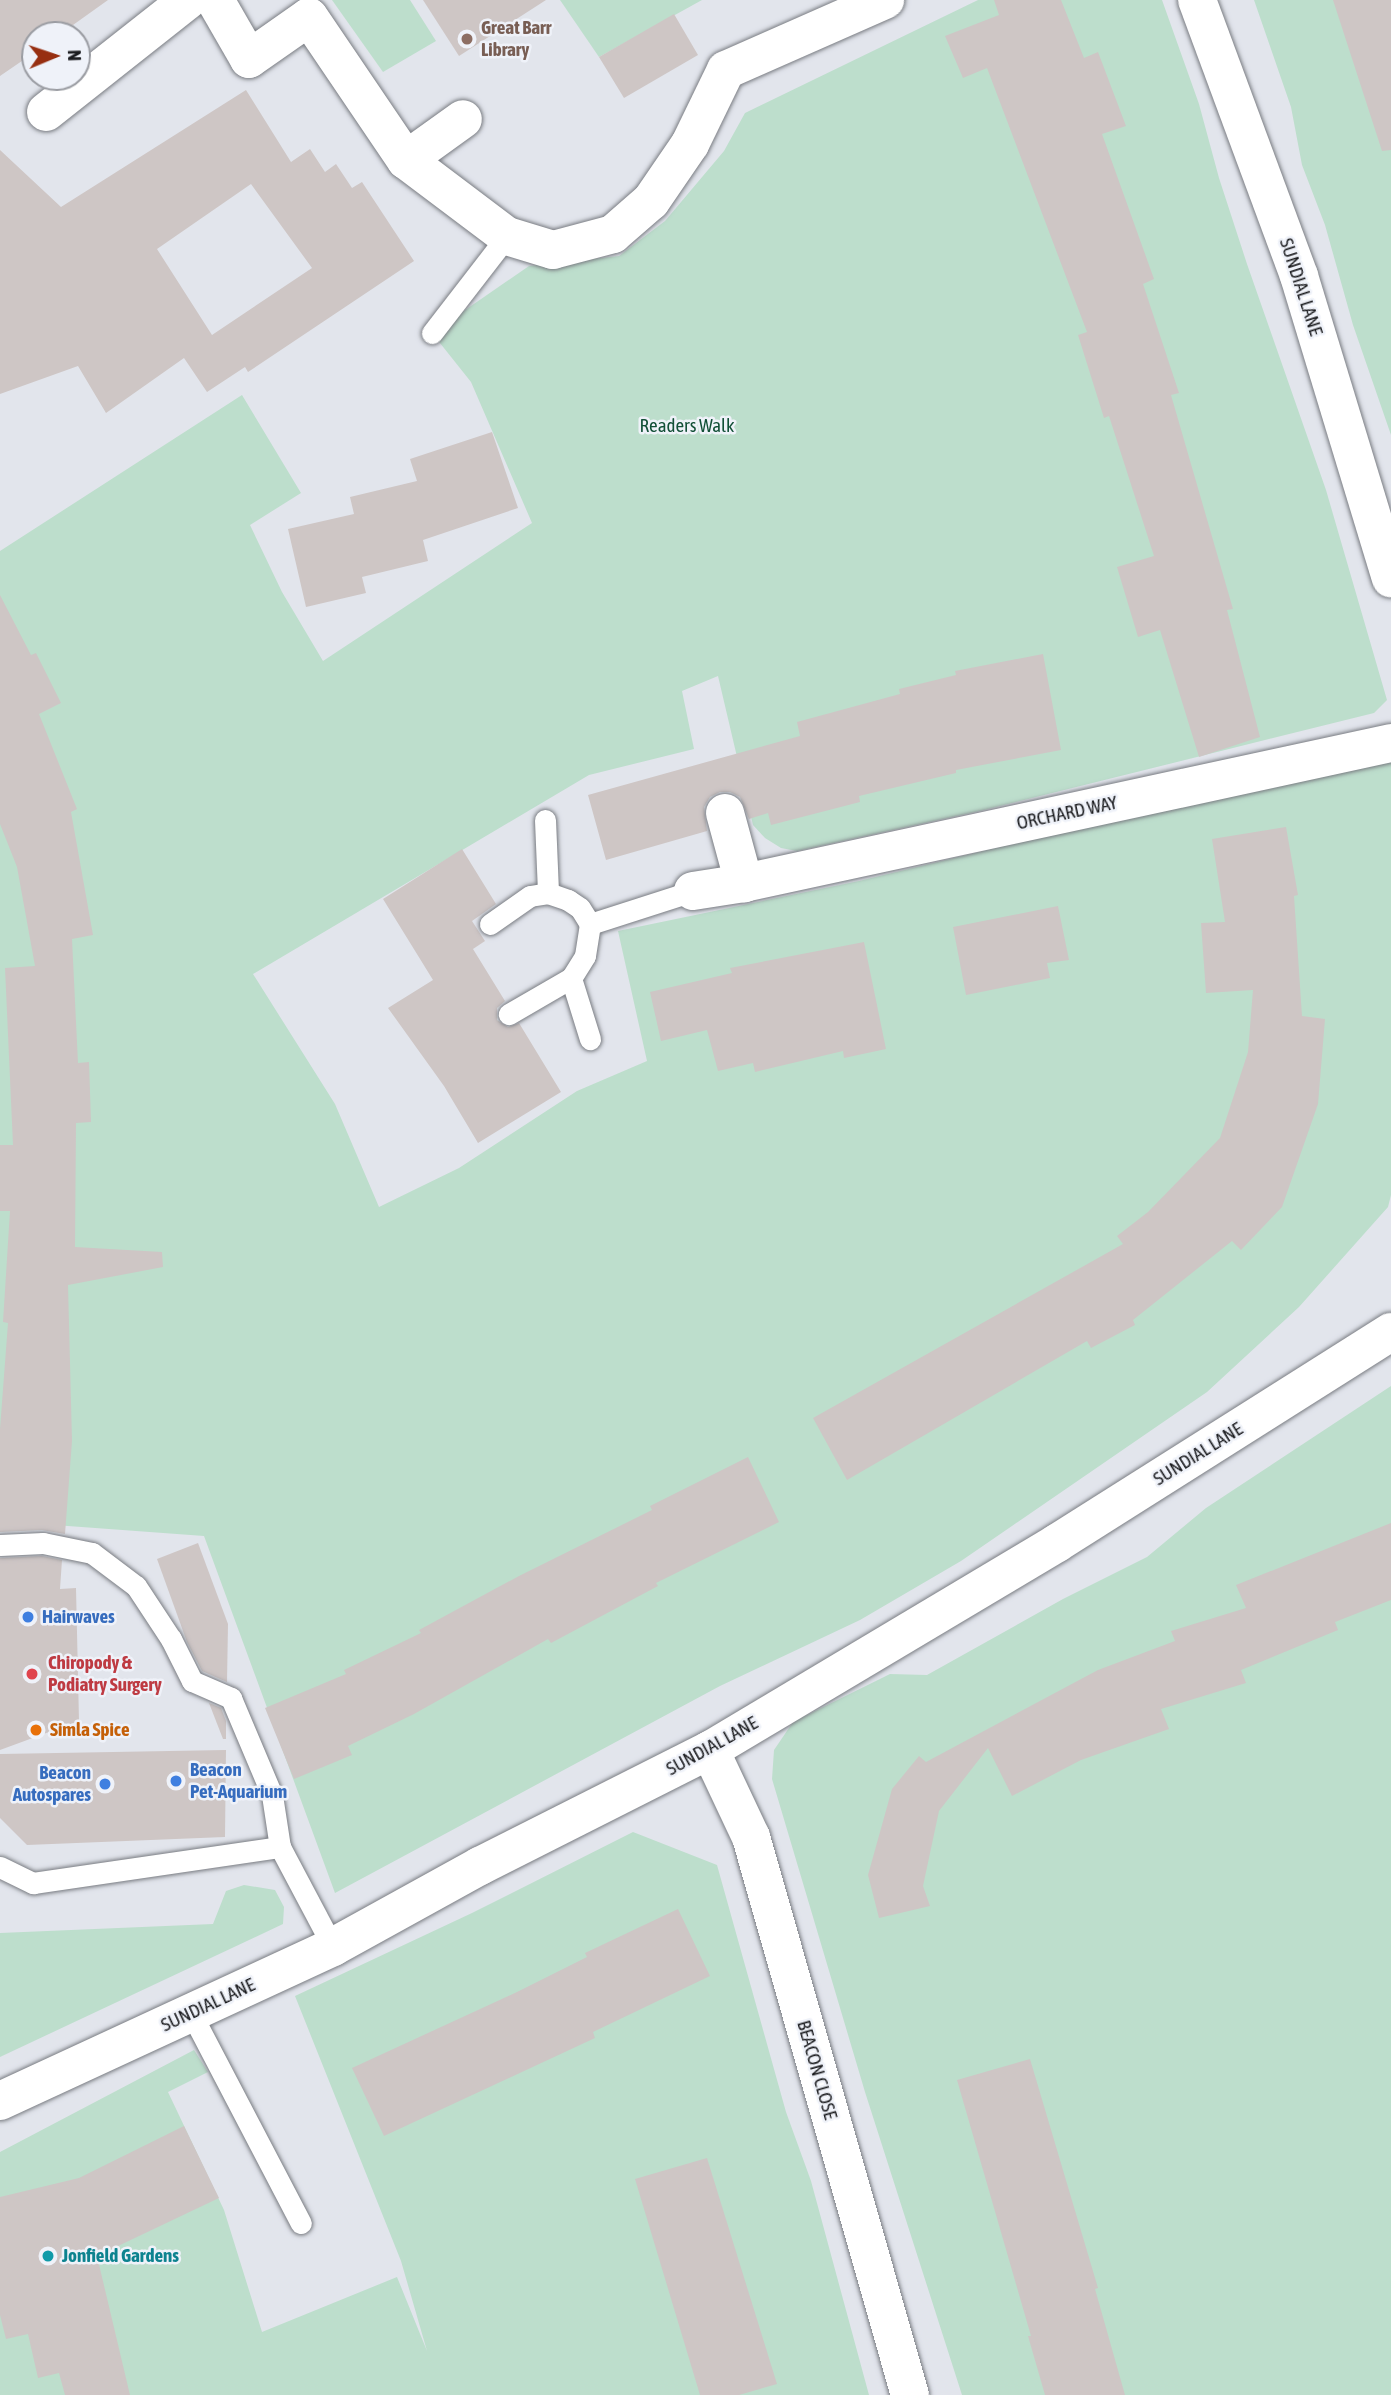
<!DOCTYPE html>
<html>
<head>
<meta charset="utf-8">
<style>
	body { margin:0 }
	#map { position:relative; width:1391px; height:2395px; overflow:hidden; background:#e2e5ec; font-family:"Asap Condensed",sans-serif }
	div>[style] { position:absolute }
	.green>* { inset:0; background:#bddecc }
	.building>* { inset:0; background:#cec6c5 }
	.roads { filter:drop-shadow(0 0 2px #797c82) drop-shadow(0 0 2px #797c82) }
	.service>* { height:21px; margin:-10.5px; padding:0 10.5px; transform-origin:10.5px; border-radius:10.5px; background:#fff }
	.minor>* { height:38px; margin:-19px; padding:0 19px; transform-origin:19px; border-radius:19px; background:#fff }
	.dots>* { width:19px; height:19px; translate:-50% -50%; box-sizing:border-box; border:4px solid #eff2f9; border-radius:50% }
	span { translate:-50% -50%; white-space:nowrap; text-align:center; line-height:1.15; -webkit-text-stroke:5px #eff2f9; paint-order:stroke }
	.education-label { font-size:19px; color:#785e54; font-weight:700 }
	.left { translate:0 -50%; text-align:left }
	.street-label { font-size:19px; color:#1b1c1f }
	.park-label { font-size:19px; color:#125037 }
	.shop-label { font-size:19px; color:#366cbe; font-weight:700 }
	.right { translate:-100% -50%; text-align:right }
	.health-label { font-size:19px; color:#be3a42; font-weight:700 }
	.food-label { font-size:19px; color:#c56008; font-weight:700 }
	.culture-label { font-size:19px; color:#0d838f; font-weight:700 }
	.north { position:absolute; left:21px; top:21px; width:70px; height:70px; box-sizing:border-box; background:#eff2f9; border:2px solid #9a9ca2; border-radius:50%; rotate:88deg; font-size:19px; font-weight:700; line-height:28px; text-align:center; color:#1b1c1f }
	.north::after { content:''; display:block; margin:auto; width:24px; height:32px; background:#972f11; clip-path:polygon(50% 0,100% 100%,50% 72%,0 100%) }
</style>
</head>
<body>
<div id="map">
	<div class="green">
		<div style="clip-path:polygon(332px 0,410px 0,436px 41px,383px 72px)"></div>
		<div style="clip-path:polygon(560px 0,702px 0,599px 57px)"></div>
		<div style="clip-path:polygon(978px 0,1162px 0,1199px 104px,1219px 178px,1247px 264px,1326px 490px,1387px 700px,1374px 713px,980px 811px,797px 851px,781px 848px,765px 838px,753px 825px,718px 676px,682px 691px,694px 749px,589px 775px,253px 974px,335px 1104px,379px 1207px,459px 1168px,577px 1091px,647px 1061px,618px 931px,859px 881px,1391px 752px,1391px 1195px,1388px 1207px,1299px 1307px,1207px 1392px,961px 1561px,860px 1620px,720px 1686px,335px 1893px,204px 1536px,0 1521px,0 551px,242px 395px,301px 493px,250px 525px,282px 592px,323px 661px,532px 523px,471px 382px,432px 333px,529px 266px,619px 256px,665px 221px,724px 151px,745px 113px)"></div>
		<div style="clip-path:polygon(1254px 0,1391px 0,1391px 435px,1353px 325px,1325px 225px,1302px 165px,1291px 107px)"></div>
		<div style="clip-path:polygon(1391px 1386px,1391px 2395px,962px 2395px,865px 2092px,772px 1779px,774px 1750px,793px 1722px,890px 1674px,927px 1675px,1063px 1599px,1147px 1557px,1206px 1508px)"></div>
		<div style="clip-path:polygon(633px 1832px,717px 1865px,786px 2112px,811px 2181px,869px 2395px,0 2395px,0 2152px,194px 2050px,208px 2072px,168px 2092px,224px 2210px,262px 2332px,397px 2277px,427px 2351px,401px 2261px,295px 1996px,472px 1913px)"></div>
		<div style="clip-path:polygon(244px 1885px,275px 1890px,284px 1907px,283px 1924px,0 2057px,0 1933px,213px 1924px,226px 1891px)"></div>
	</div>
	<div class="building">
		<div style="clip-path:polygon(0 0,108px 0,59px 35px,35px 35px,35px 52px,0 76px)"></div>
		<div style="clip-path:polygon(423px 0,546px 0,459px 56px)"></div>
		<div style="clip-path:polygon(994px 0,1061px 0,1084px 58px,1098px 52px,1126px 126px,1102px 134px,1154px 279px,1143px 284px,1179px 393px,1171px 395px,1233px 609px,1227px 610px,1260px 737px,1199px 757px,1160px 630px,1138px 637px,1117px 567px,1154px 556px,1109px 416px,1104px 418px,1078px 335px,1087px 332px,987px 68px,963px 78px,945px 36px,999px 15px)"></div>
		<div style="clip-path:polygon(1333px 0,1391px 0,1391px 150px,1382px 151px)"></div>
		<div style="clip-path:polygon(674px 14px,698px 55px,624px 98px,599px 57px)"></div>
		<div style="clip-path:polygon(evenodd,246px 90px,291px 162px,310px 149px,325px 172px,336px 164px,352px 188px,362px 182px,414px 261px,248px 372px,245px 367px,207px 392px,184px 358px,106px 413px,78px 366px,0 394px,0 150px,61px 207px,246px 90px,251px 184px,312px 268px,212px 335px,157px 249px,251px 184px)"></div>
		<div style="clip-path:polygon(492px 432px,518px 508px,423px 540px,428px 561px,362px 577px,366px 593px,306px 607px,288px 529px,354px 514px,350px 497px,417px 481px,410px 459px)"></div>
		<div style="clip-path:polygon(0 595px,31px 655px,36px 653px,61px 703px,39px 714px,77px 809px,71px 812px,93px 935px,72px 939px,78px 1063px,89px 1062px,91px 1122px,76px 1123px,75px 1247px,162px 1252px,163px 1267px,68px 1285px,72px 1441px,65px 1534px,42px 1530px,0 1532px,0 1429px,8px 1323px,3px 1322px,10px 1211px,0 1211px,0 1145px,13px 1145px,5px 968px,35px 966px,17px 867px,0 824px)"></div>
		<div style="clip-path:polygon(1043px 654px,1061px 750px,956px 770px,956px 773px,859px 796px,860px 802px,771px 825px,768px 813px,749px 819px,740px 797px,730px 792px,720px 792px,710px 797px,704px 807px,707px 831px,606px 860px,588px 795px,800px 736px,797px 722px,900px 694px,899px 689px,956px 675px,955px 671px)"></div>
		<div style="clip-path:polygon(1286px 827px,1298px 895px,1294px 896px,1302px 1016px,1325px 1019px,1318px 1104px,1282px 1207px,1241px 1250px,1232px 1241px,1133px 1320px,1135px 1325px,1091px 1348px,1087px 1341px,847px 1480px,813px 1418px,1123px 1244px,1117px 1236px,1148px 1212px,1220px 1138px,1248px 1052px,1253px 990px,1206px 993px,1201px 923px,1225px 922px,1212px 839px)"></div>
		<div style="clip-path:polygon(462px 849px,496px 904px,472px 921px,485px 941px,473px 949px,505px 1001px,497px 1008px,497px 1020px,508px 1027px,519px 1023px,561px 1092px,478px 1143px,444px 1086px,388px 1008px,433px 980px,383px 899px)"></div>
		<div style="clip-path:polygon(1058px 906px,1069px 960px,1047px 963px,1050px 978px,966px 995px,953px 927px)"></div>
		<div style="clip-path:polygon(864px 942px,886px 1049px,844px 1058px,843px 1051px,755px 1072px,753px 1063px,718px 1071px,707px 1030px,661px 1041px,650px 992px,732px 973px,730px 968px)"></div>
		<div style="clip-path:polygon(748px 1457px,779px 1522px,656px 1583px,658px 1586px,551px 1643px,548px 1639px,414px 1714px,348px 1746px,352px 1755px,294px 1779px,265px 1708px,346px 1674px,344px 1670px,421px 1633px,419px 1630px,519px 1576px,652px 1510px,650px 1506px)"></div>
		<div style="clip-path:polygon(1391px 1523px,1391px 1600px,1335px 1622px,1338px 1630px,1241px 1670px,1246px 1683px,1161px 1709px,1169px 1729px,1081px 1760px,1012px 1796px,988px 1748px,939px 1811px,923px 1886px,930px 1906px,879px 1918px,868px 1875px,892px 1789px,919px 1756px,926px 1762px,1098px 1670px,1175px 1641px,1171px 1631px,1246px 1608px,1236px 1585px)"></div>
		<div style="clip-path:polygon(198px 1543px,228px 1624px,227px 1682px,202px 1671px,187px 1642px,157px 1559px)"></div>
		<div style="clip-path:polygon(42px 1556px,62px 1560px,60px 1589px,76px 1588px,79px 1721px,0 1750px,0 1558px)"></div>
		<div style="clip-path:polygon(209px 1703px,221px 1708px,226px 1721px,226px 1739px,223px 1739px)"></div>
		<div style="clip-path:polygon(226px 1750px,225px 1837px,27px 1845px,0 1818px,0 1754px)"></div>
		<div style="clip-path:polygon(678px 1909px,710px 1976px,593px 2032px,595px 2038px,384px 2136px,352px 2068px,517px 1992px,587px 1957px,585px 1953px)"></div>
		<div style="clip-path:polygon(1030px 2059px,1098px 2288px,1095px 2289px,1125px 2395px,1045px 2395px,1028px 2336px,1031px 2336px,957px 2080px)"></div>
		<div style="clip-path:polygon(184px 2126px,219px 2198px,97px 2256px,130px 2395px,65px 2395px,59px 2373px,38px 2378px,28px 2334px,6px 2339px,0 2315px,0 2197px,79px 2178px)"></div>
		<div style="clip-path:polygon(707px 2158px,777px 2384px,739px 2395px,700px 2395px,635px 2179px)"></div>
	</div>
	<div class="roads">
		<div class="service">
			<div style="left:432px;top:333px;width:123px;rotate:-52.3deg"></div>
			<div style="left:545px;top:820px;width:73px;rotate:87.6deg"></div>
			<div style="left:490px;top:924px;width:49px;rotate:-35deg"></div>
			<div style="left:530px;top:896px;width:18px;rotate:-9deg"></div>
			<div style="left:548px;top:893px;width:21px;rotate:19deg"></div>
			<div style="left:568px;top:900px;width:14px;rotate:34deg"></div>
			<div style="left:580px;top:908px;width:19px;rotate:58deg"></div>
			<div style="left:590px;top:924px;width:32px;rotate:99deg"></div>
			<div style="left:585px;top:956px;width:26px;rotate:122deg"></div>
			<div style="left:571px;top:978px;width:72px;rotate:149.9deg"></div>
			<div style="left:590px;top:924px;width:108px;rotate:-17.8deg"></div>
			<div style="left:571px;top:978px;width:64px;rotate:72.7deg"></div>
			<div style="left:0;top:1545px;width:43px;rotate:-2.7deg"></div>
			<div style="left:43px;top:1543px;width:50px;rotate:11.5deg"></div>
			<div style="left:92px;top:1553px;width:55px;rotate:36.9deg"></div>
			<div style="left:136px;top:1586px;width:64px;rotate:56.6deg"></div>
			<div style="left:171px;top:1639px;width:47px;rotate:63.4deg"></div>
			<div style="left:192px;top:1681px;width:43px;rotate:23.6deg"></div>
			<div style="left:231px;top:1698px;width:105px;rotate:67.1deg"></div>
			<div style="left:272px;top:1795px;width:53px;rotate:81.3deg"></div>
			<div style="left:0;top:1867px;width:37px;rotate:26deg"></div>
			<div style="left:33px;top:1883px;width:250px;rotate:-8.3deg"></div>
			<div style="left:280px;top:1847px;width:113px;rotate:62.1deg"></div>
			<div style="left:191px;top:2013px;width:237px;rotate:62.4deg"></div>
		</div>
		<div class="minor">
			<div style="left:215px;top:0;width:68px;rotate:60deg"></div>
			<div style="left:249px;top:59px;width:73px;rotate:-35deg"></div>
			<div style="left:309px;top:17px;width:173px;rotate:55.9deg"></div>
			<div style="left:406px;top:160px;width:126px;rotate:37deg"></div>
			<div style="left:507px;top:236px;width:48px;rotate:16.9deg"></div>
			<div style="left:553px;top:250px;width:62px;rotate:-14.9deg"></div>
			<div style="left:613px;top:234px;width:50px;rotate:-41deg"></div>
			<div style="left:651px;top:201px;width:69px;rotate:-55.6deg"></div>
			<div style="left:690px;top:144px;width:82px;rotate:-64.1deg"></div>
			<div style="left:726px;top:70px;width:174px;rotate:-23.8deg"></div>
			<div style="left:1197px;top:0;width:294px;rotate:69.7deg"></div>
			<div style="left:1299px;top:276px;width:316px;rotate:73.1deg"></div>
			<div style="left:46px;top:112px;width:181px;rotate:-38.3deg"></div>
			<div style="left:406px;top:160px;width:70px;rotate:-35.7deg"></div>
			<div style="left:725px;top:813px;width:73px;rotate:74.8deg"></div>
			<div style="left:693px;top:891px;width:52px;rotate:-8.9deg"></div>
			<div style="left:744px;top:883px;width:662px;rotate:-12.21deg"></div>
			<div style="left:710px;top:1750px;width:96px;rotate:64.8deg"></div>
			<div style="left:751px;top:1837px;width:580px;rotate:74.1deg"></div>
			<div style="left:0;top:2101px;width:367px;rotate:-24.8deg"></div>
			<div style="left:333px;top:1947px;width:168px;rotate:-28.9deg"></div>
			<div style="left:480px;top:1866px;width:258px;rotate:-26.8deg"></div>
			<div style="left:710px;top:1750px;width:404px;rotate:-30.8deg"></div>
			<div style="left:1057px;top:1543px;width:395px;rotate:-32.3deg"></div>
		</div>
	</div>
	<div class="dots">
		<div style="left:467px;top:39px;background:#8d6e63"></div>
		<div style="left:28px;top:1617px;background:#3f7fe0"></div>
		<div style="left:32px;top:1674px;background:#e0444e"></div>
		<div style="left:36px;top:1730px;background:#e8710a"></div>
		<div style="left:176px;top:1781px;background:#3f7fe0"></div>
		<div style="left:105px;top:1784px;background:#3f7fe0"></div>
		<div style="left:48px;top:2256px;background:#0f9aa8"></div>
	</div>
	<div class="education-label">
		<span class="left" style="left:481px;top:39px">Great Barr<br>Library</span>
	</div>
	<div class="street-label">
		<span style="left:1301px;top:287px;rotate:72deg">SUNDIAL LANE</span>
		<span style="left:1067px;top:813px;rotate:-12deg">ORCHARD WAY</span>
		<span style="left:1198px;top:1454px;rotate:-32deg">SUNDIAL LANE</span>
		<span style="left:712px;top:1746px;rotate:-29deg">SUNDIAL LANE</span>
		<span style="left:208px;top:2005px;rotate:-25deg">SUNDIAL LANE</span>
		<span style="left:817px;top:2070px;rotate:74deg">BEACON CLOSE</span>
	</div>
	<div class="park-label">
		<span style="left:687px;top:426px">Readers Walk</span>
	</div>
	<div class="shop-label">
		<span class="left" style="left:42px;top:1617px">Hairwaves</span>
		<span class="left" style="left:190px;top:1781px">Beacon<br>Pet-Aquarium</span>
		<span class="right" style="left:91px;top:1784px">Beacon<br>Autospares</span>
	</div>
	<div class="health-label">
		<span class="left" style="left:48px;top:1674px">Chiropody &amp;<br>Podiatry Surgery</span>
	</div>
	<div class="food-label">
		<span class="left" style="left:50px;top:1730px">Simla Spice</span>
	</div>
	<div class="culture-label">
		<span class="left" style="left:62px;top:2256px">Jonfield Gardens</span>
	</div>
	<div class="north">N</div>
</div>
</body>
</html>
